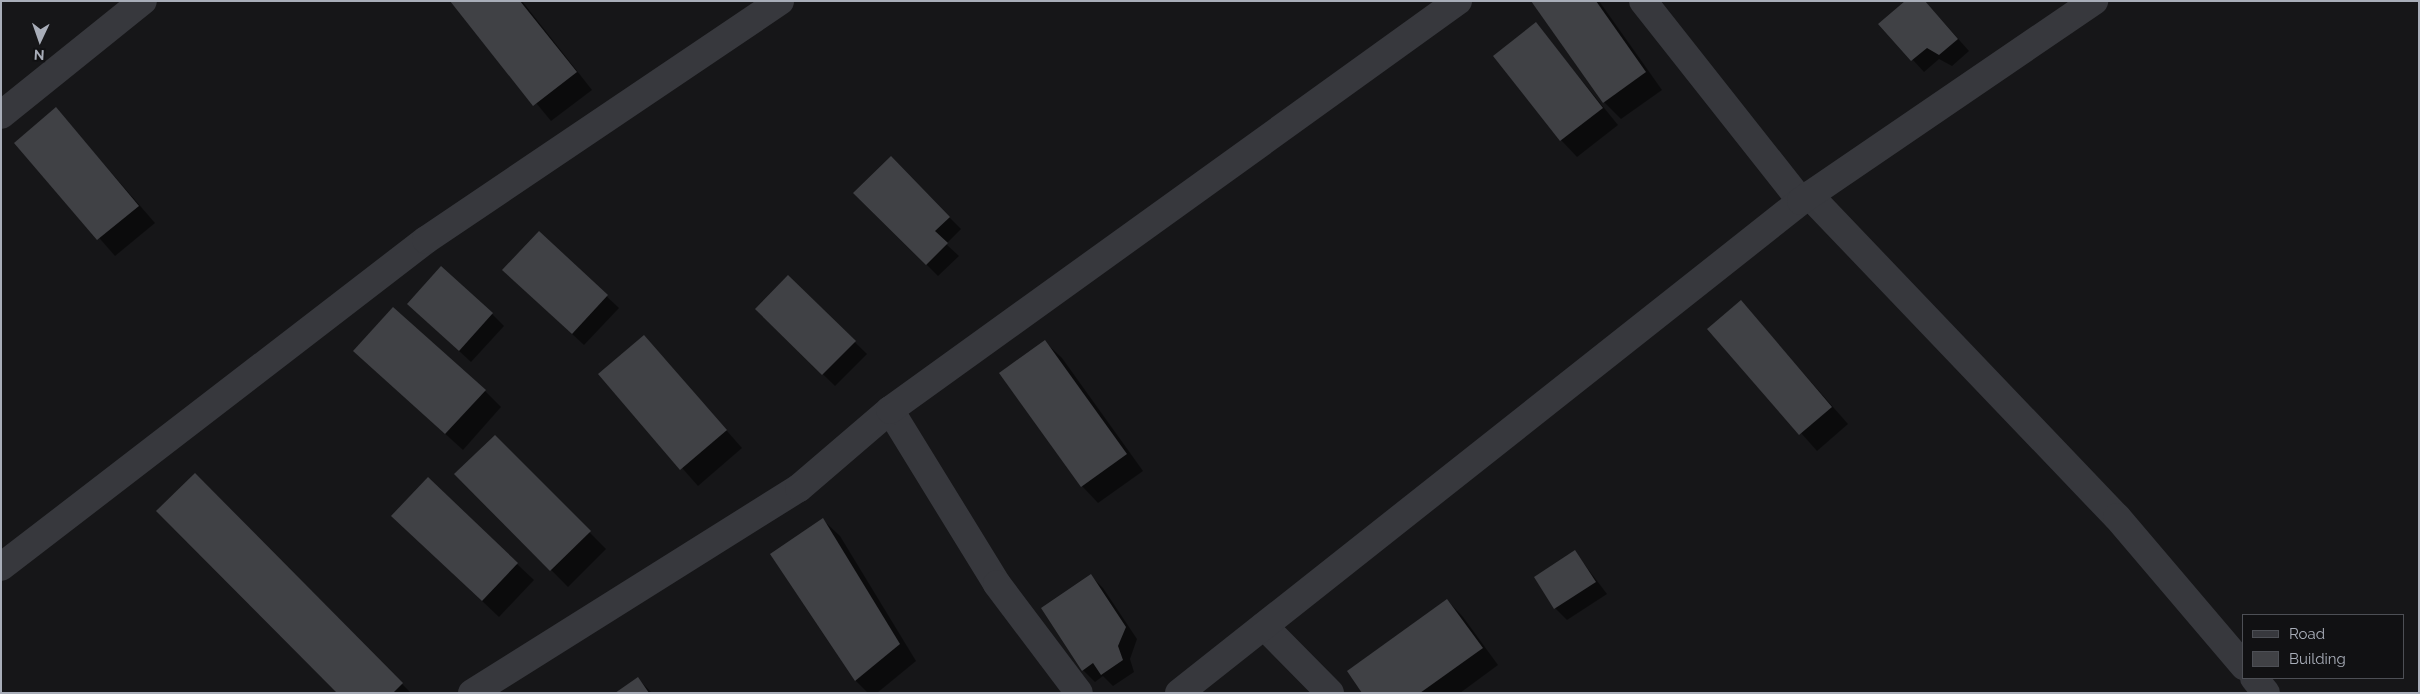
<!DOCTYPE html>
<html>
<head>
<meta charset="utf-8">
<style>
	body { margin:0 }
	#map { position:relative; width:2420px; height:694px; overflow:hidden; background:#161618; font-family:Raleway,sans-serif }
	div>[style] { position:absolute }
	.shadow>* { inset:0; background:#0007 }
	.building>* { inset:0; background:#404145 }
	.street>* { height:28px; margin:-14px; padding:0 14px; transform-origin:14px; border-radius:14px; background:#37383d }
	span { translate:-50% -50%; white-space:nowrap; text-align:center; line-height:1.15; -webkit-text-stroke:4px #111113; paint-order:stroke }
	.frame { position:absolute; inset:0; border:2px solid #a8adb8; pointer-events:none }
	.legend { position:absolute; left:2242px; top:614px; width:162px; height:65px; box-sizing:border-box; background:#111113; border:1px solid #4d4f55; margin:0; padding:6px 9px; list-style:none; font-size:15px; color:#a8adb8 }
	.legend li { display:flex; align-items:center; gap:10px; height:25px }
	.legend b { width:25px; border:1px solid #4d4f55 }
	.north { position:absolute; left:15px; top:15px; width:50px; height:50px; -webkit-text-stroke:4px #111113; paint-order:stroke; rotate:183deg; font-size:14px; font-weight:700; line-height:20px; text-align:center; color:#a8adb8 }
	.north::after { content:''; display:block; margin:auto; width:18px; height:22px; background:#a8adb8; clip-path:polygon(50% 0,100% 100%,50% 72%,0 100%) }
</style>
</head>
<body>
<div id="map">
	<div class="shadow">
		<div style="clip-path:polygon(452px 1px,522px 1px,592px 90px,551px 121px)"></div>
		<div style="clip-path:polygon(1532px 1px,1599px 1px,1662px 90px,1621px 119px,1604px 102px)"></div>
		<div style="clip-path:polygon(1928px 5px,1969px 51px,1952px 66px,1939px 59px,1924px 72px,1880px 24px)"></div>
		<div style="clip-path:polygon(1536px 24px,1618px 125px,1577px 157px,1561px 140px)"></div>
		<div style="clip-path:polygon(56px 109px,155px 223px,115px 256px,16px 143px)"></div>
		<div style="clip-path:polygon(890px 158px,961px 229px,946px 244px,959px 256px,938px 276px,855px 193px)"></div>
		<div style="clip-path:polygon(539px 233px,619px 308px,584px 345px,516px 282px)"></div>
		<div style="clip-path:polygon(788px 277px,867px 354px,835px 386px,756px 309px)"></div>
		<div style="clip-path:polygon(1741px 302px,1848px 424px,1817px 451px,1709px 329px)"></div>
		<div style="clip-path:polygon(492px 314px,504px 326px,471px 362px,420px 315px)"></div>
		<div style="clip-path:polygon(644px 337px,742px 448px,698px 486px,599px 374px)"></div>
		<div style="clip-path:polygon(1045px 342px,1062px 358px,1143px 471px,1098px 503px,1082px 486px)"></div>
		<div style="clip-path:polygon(354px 351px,485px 391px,501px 407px,463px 450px)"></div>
		<div style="clip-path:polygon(495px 437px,606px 549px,568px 587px,456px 474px)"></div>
		<div style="clip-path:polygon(195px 475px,411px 693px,339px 693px)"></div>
		<div style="clip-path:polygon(823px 520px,840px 536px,916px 661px,877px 693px,868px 693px,856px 681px,772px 555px)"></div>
		<div style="clip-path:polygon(409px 532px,517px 564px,534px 580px,499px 617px)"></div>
		<div style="clip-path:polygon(1575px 552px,1607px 594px,1567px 620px,1555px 608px)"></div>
		<div style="clip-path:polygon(1091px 576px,1103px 588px,1137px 639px,1130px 659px,1134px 672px,1113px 686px,1103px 676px,1095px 682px,1083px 670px)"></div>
		<div style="clip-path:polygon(1447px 600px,1463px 617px,1498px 665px,1460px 693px,1364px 693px)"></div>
		<div style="clip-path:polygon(638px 679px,652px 693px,617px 693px)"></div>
	</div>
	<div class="building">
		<div style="clip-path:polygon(450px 1px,520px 1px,577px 72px,533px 106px)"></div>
		<div style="clip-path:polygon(1531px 1px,1596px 1px,1646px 72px,1603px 103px)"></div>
		<div style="clip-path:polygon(1905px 1px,1925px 1px,1958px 39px,1939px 55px,1927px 48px,1911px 61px,1878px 24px)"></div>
		<div style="clip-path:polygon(1536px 22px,1603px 108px,1560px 141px,1493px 56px)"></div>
		<div style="clip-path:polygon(56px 107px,139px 206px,97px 240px,14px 143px)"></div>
		<div style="clip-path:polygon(891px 156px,950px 217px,935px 231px,948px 243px,926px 265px,853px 193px)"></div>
		<div style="clip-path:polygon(539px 231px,608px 295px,572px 334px,502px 270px)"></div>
		<div style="clip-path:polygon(441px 266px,493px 313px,459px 351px,407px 304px)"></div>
		<div style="clip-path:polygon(788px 275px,856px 341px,822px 375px,755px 309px)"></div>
		<div style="clip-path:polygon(1741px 300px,1832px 407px,1799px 435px,1707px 329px)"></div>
		<div style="clip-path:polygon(393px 307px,486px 390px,445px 434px,353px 351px)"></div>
		<div style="clip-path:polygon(644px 335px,727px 430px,680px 470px,598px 374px)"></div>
		<div style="clip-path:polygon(1045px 340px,1127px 454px,1081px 487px,999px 373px)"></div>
		<div style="clip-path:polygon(495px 435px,591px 531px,550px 571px,454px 474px)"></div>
		<div style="clip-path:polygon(195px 473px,403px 683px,393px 693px,337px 693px,156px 511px)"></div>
		<div style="clip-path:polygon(428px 477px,518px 563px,482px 601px,391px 516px)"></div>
		<div style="clip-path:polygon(823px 518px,900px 644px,855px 681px,770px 554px)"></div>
		<div style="clip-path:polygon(1575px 550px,1596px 582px,1554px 609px,1534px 577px)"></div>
		<div style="clip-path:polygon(1091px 574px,1126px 627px,1118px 646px,1123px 660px,1101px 675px,1093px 663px,1082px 671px,1041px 608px)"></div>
		<div style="clip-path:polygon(1447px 599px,1483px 648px,1420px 693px,1362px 693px,1347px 671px)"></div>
		<div style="clip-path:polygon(638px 677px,649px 693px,615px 693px)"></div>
	</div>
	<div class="street">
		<div style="left:1643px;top:1px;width:255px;rotate:51.7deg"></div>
		<div style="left:1px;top:115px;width:182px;rotate:-38.8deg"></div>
		<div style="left:1809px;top:195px;width:446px;rotate:46.3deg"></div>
		<div style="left:2117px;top:517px;width:196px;rotate:49.6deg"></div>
		<div style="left:890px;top:410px;width:204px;rotate:58.4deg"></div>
		<div style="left:997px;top:584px;width:136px;rotate:53deg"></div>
		<div style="left:1px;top:567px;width:536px;rotate:-37.58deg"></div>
		<div style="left:426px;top:240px;width:427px;rotate:-34deg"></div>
		<div style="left:1264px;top:626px;width:94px;rotate:45.4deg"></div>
		<div style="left:2254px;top:678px;width:19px;rotate:51deg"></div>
		<div style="left:472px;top:693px;width:386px;rotate:-32.1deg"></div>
		<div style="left:799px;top:488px;width:120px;rotate:-40.6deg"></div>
		<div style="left:890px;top:410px;width:700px;rotate:-35.76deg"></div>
		<div style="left:1179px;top:693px;width:793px;rotate:-38.34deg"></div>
		<div style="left:1801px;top:201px;width:355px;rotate:-34.3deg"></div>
	</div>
	<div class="frame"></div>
	<ul class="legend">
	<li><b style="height:6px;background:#37383d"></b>Road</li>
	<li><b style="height:14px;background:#404145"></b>Building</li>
	</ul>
	<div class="north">N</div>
</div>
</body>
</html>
